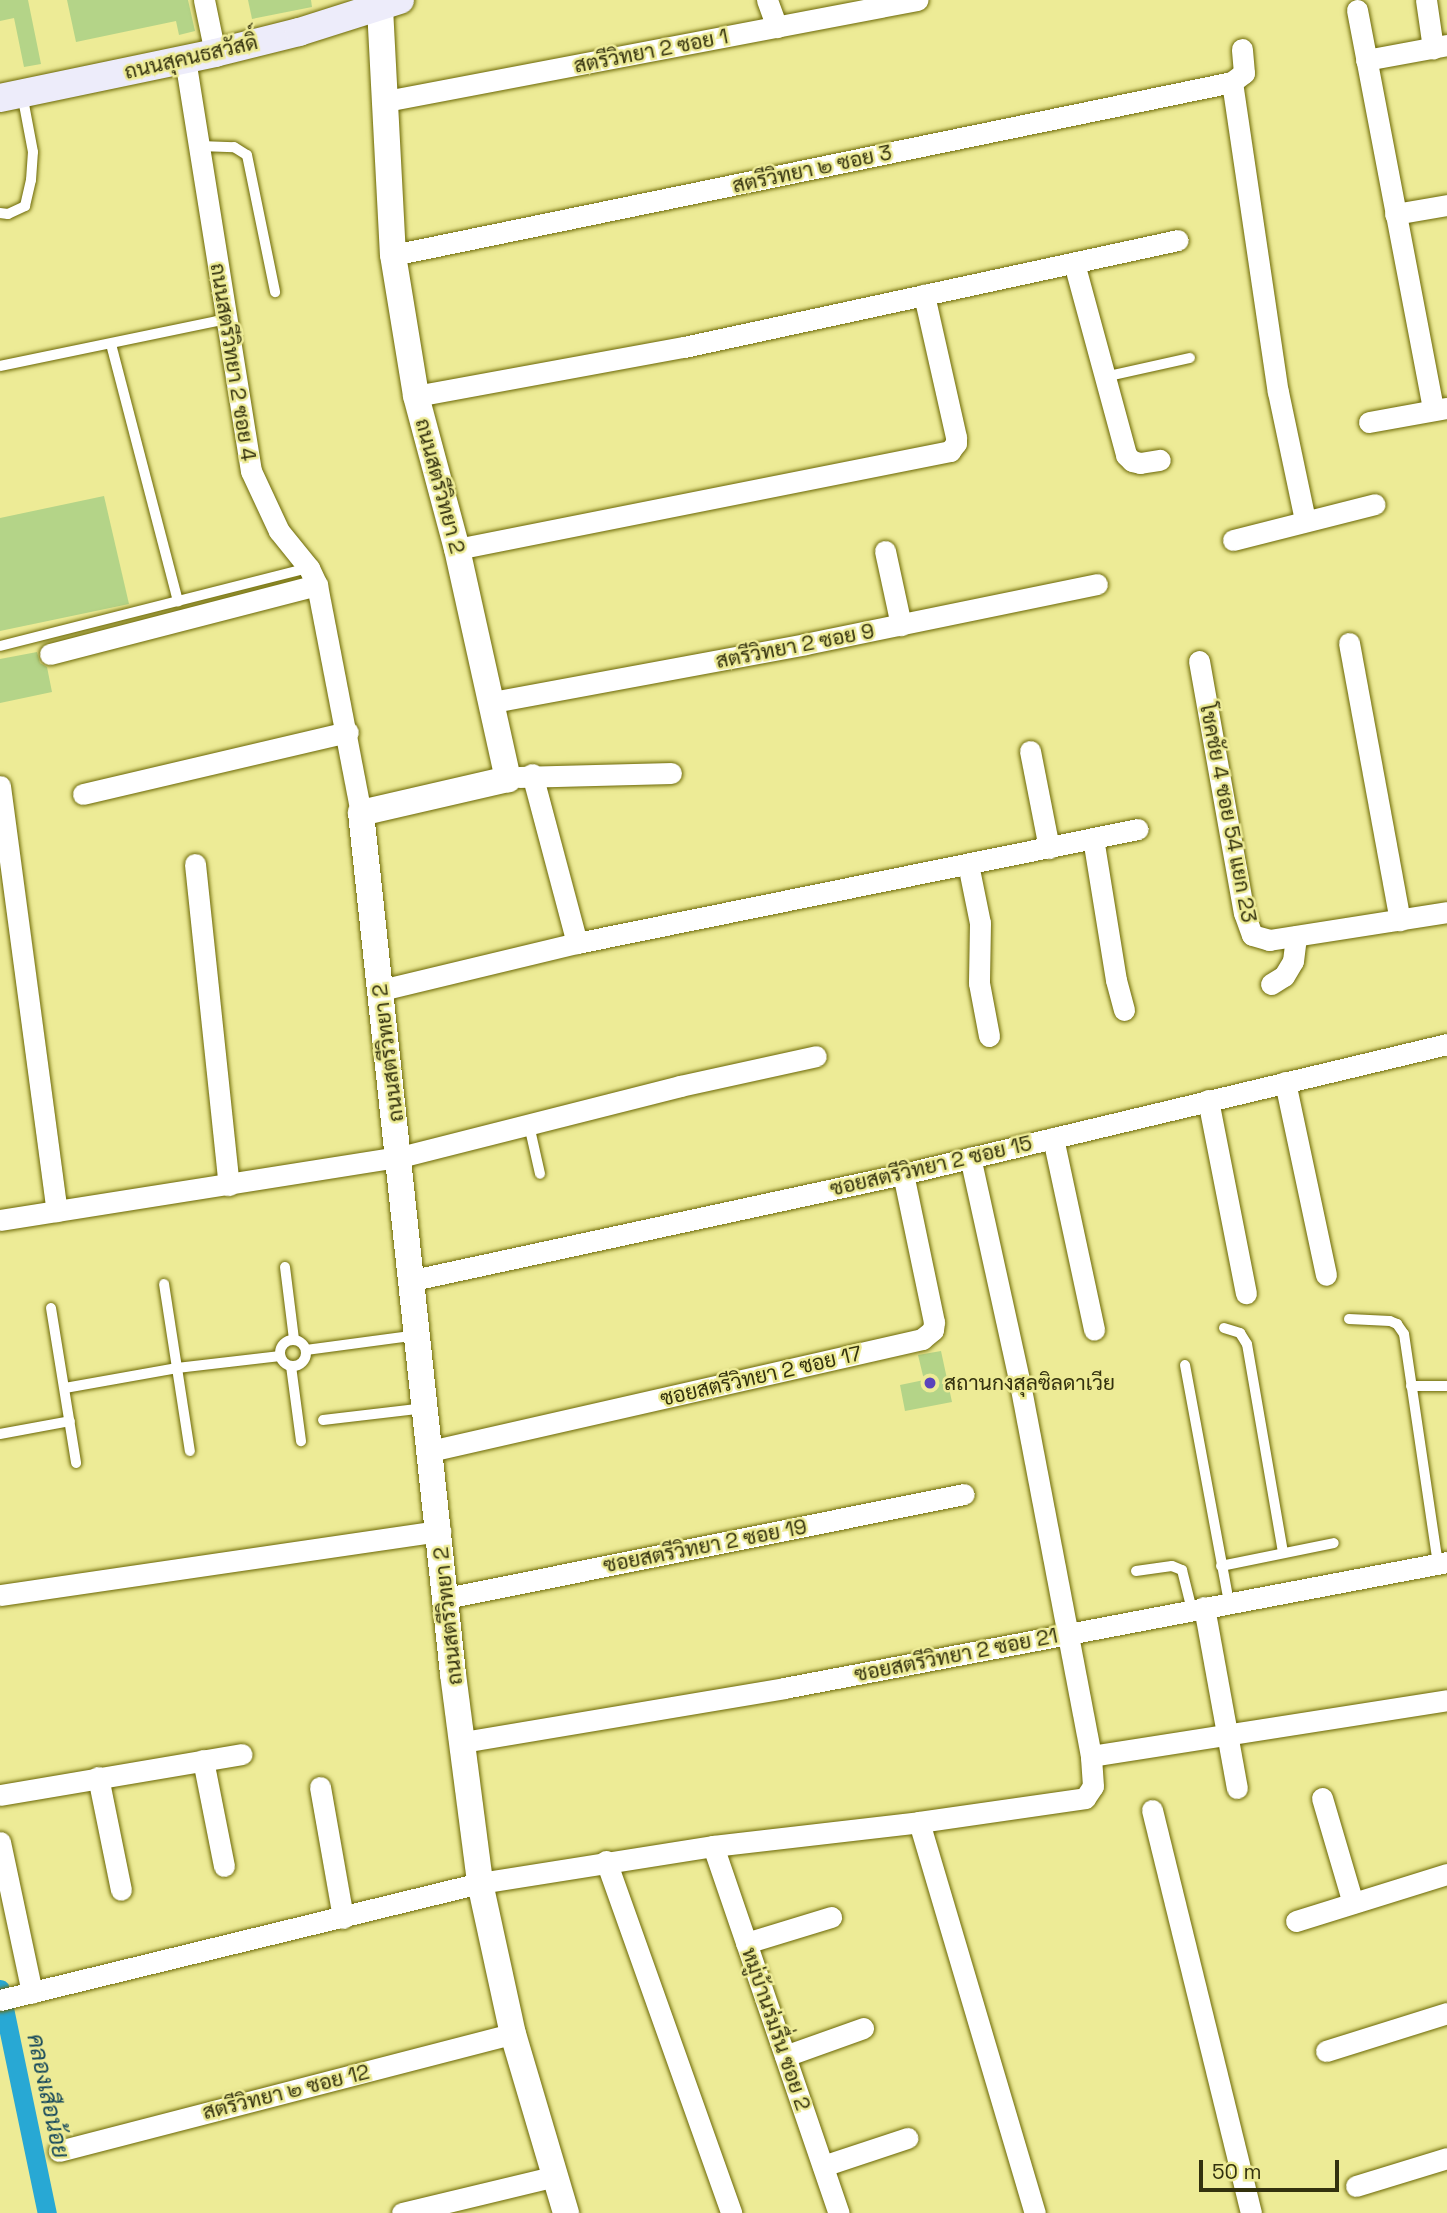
<!DOCTYPE html>
<html>
<head>
<meta charset="utf-8">
<style>
	body { margin:0 }
	#map { position:relative; width:1447px; height:2213px; overflow:hidden; background:#edeb96; font-family:"Space Grotesk",Sarabun,sans-serif }
	div>[style] { position:absolute }
	.canal>* { height:19px; margin:-9.5px; padding:0 9.5px; transform-origin:9.5px; border-radius:9.5px; background:#28a8d4 }
	.building>* { inset:0; background:#b4d488 }
	.roads { filter:drop-shadow(0 0 2px #6b6705) drop-shadow(0 0 2px #6b6705) }
	.service>* { height:10px; margin:-5px; padding:0 5px; transform-origin:5px; border-radius:5px; background:#fff }
	.service>.ring { margin:-5px; padding:0; box-sizing:content-box; background:none; border:10px solid #fff; border-radius:50% }
	.minor>* { height:21px; margin:-10.5px; padding:0 10.5px; transform-origin:10.5px; border-radius:10.5px; background:#fff }
	.tertiary>* { height:26px; margin:-13px; padding:0 13px; transform-origin:13px; border-radius:13px; background:#fff }
	.secondary>* { height:28px; margin:-14px; padding:0 14px; transform-origin:14px; border-radius:14px; background:#edecfa }
	.dots>* { width:19px; height:19px; translate:-50% -50%; box-sizing:border-box; border:4px solid #edeb96; border-radius:50% }
	span { translate:-50% -50%; white-space:nowrap; text-align:center; line-height:1.15; -webkit-text-stroke:5px #edeb96; paint-order:stroke }
	.street-label { font-size:21px; color:#33310e }
	.poi-label { font-size:21px; color:#33310e }
	.left { translate:0 -50%; text-align:left }
	.water-label { font-size:23px; color:#16485b; font-style:italic }
	.scale { position:absolute; left:1199px; top:2160px; width:140px; height:32px; box-sizing:border-box; border:4px solid #33310e; border-top:0; padding-left:9px; font-size:21px; line-height:24px; white-space:nowrap; color:#33310e; -webkit-text-stroke:5px #edeb96; paint-order:stroke }
</style>
</head>
<body>
<div id="map">
	<div class="canal">
		<div style="left:0;top:1989px;width:229px;rotate:78.2deg"></div>
	</div>
	<div class="building">
		<div style="clip-path:polygon(0 0,28px 0,41px 64px,24px 67px,14px 18px,0 21px)"></div>
		<div style="clip-path:polygon(67px 0,188px 0,195px 31px,179px 35px,176px 21px,76px 42px)"></div>
		<div style="clip-path:polygon(248px 0,311px 0,312px 7px,252px 19px)"></div>
		<div style="clip-path:polygon(104px 496px,129px 604px,0 631px,0 518px)"></div>
		<div style="clip-path:polygon(37px 652px,40px 663px,47px 667px,52px 692px,0 703px,0 659px)"></div>
		<div style="clip-path:polygon(941px 1351px,952px 1402px,905px 1411px,900px 1385px,924px 1380px,918px 1355px)"></div>
	</div>
	<div class="roads">
		<div class="service">
			<div style="left:200px;top:146px;width:34px;rotate:2deg"></div>
			<div style="left:234px;top:147px;width:15px;rotate:32deg"></div>
			<div style="left:247px;top:155px;width:140px;rotate:78.4deg"></div>
			<div style="left:0;top:213px;width:8px;rotate:7deg"></div>
			<div style="left:8px;top:214px;width:19px;rotate:-25deg"></div>
			<div style="left:25px;top:206px;width:27px;rotate:-77deg"></div>
			<div style="left:31px;top:180px;width:28px;rotate:-86deg"></div>
			<div style="left:33px;top:152px;width:59px;rotate:-100.7deg"></div>
			<div style="left:111px;top:344px;width:266px;rotate:75.4deg"></div>
			<div style="left:0;top:366px;width:231px;rotate:-11.7deg"></div>
			<div style="left:1104px;top:377px;width:88px;rotate:-12.5deg"></div>
			<div style="left:0;top:646px;width:319px;rotate:-14.2deg"></div>
			<div style="left:529px;top:1125px;width:50px;rotate:77.3deg"></div>
			<div style="left:285px;top:1267px;width:73px;rotate:82.9deg"></div>
			<div style="left:164px;top:1284px;width:169px;rotate:81.2deg"></div>
			<div style="left:51px;top:1308px;width:157px;rotate:80.8deg"></div>
			<div style="left:1349px;top:1319px;width:41px;rotate:2.8deg"></div>
			<div style="left:1390px;top:1321px;width:8px;rotate:23deg"></div>
			<div style="left:1397px;top:1324px;width:12px;rotate:55deg"></div>
			<div style="left:1404px;top:1334px;width:232px;rotate:81.6deg"></div>
			<div style="left:1224px;top:1328px;width:17px;rotate:17deg"></div>
			<div style="left:1240px;top:1333px;width:13px;rotate:58deg"></div>
			<div style="left:1247px;top:1344px;width:212px;rotate:80.2deg"></div>
			<div class="ring" style="left:280px;top:1340px;width:16px;height:16px"></div>
			<div style="left:306px;top:1350px;width:113px;rotate:-7.6deg"></div>
			<div style="left:1185px;top:1365px;width:241px;rotate:79.5deg"></div>
			<div style="left:291px;top:1366px;width:76px;rotate:82.4deg"></div>
			<div style="left:1411px;top:1386px;width:36px"></div>
			<div style="left:65px;top:1388px;width:114px;rotate:-10.1deg"></div>
			<div style="left:177px;top:1368px;width:104px;rotate:-6.6deg"></div>
			<div style="left:323px;top:1420px;width:103px;rotate:-6.7deg"></div>
			<div style="left:0;top:1434px;width:71px;rotate:-10.5deg"></div>
			<div style="left:1221px;top:1566px;width:115px;rotate:-11.5deg"></div>
			<div style="left:1136px;top:1571px;width:36px;rotate:-8deg"></div>
			<div style="left:1172px;top:1566px;width:11px;rotate:22deg"></div>
			<div style="left:1182px;top:1570px;width:41px;rotate:76deg"></div>
		</div>
		<div class="minor">
			<div style="left:204px;top:0;width:54px;rotate:78.3deg"></div>
			<div style="left:767px;top:0;width:29px;rotate:70deg"></div>
			<div style="left:1426px;top:0;width:49px;rotate:81.7deg"></div>
			<div style="left:1357px;top:10px;width:407px;rotate:79.2deg"></div>
			<div style="left:185px;top:59px;width:417px;rotate:80.9deg"></div>
			<div style="left:251px;top:471px;width:66px;rotate:65deg"></div>
			<div style="left:279px;top:531px;width:48px;rotate:51deg"></div>
			<div style="left:309px;top:568px;width:19px;rotate:65deg"></div>
			<div style="left:317px;top:585px;width:232px;rotate:79.1deg"></div>
			<div style="left:1366px;top:60px;width:82px;rotate:-10.5deg"></div>
			<div style="left:1232px;top:82px;width:313px;rotate:81.6deg"></div>
			<div style="left:1278px;top:392px;width:131px;rotate:78.1deg"></div>
			<div style="left:386px;top:101px;width:541px;rotate:-10.77deg"></div>
			<div style="left:1395px;top:214px;width:53px;rotate:-9.8deg"></div>
			<div style="left:393px;top:255px;width:857px;rotate:-11.65deg"></div>
			<div style="left:1232px;top:82px;width:15px;rotate:-37deg"></div>
			<div style="left:1244px;top:73px;width:24px;rotate:-95deg"></div>
			<div style="left:1074px;top:263px;width:199px;rotate:74.8deg"></div>
			<div style="left:1126px;top:455px;width:8px;rotate:45deg"></div>
			<div style="left:1132px;top:461px;width:8px;rotate:14deg"></div>
			<div style="left:1140px;top:463px;width:20px;rotate:-9deg"></div>
			<div style="left:416px;top:396px;width:272px;rotate:-10.4deg"></div>
			<div style="left:684px;top:347px;width:505px;rotate:-12.22deg"></div>
			<div style="left:1369px;top:422px;width:78px;rotate:-10.3deg"></div>
			<div style="left:1233px;top:540px;width:146px;rotate:-14.2deg"></div>
			<div style="left:457px;top:549px;width:503px;rotate:-11.24deg"></div>
			<div style="left:950px;top:451px;width:10px;rotate:-53deg"></div>
			<div style="left:956px;top:443px;width:6px;rotate:-90deg"></div>
			<div style="left:956px;top:437px;width:146px;rotate:-102.7deg"></div>
			<div style="left:885px;top:551px;width:76px;rotate:77.8deg"></div>
			<div style="left:1349px;top:643px;width:282px;rotate:79.6deg"></div>
			<div style="left:50px;top:654px;width:276px;rotate:-14.5deg"></div>
			<div style="left:1199px;top:661px;width:256px;rotate:79.9deg"></div>
			<div style="left:1244px;top:913px;width:23px;rotate:70deg"></div>
			<div style="left:1252px;top:935px;width:18px;rotate:16deg"></div>
			<div style="left:1269px;top:940px;width:180px;rotate:-8.9deg"></div>
			<div style="left:493px;top:702px;width:317px;rotate:-10.5deg"></div>
			<div style="left:805px;top:644px;width:298px;rotate:-11.6deg"></div>
			<div style="left:1030px;top:751px;width:99px;rotate:78.9deg"></div>
			<div style="left:532px;top:774px;width:175px;rotate:75.1deg"></div>
			<div style="left:519px;top:777px;width:152px;rotate:-1.5deg"></div>
			<div style="left:0;top:786px;width:429px;rotate:82.4deg"></div>
			<div style="left:83px;top:794px;width:272px;rotate:-13.2deg"></div>
			<div style="left:1093px;top:838px;width:144px;rotate:80.8deg"></div>
			<div style="left:1116px;top:980px;width:31px;rotate:75deg"></div>
			<div style="left:195px;top:864px;width:323px;rotate:84deg"></div>
			<div style="left:968px;top:864px;width:60px;rotate:78.5deg"></div>
			<div style="left:980px;top:923px;width:60px;rotate:91deg"></div>
			<div style="left:979px;top:983px;width:54px;rotate:79.3deg"></div>
			<div style="left:1271px;top:984px;width:15px;rotate:-32deg"></div>
			<div style="left:1284px;top:976px;width:17px;rotate:-59deg"></div>
			<div style="left:1293px;top:961px;width:25px;rotate:-83deg"></div>
			<div style="left:381px;top:990px;width:202px;rotate:-13.5deg"></div>
			<div style="left:577px;top:943px;width:572px;rotate:-11.49deg"></div>
			<div style="left:1285px;top:1082px;width:197px;rotate:78deg"></div>
			<div style="left:1208px;top:1100px;width:197px;rotate:78.9deg"></div>
			<div style="left:1053px;top:1138px;width:196px;rotate:77.9deg"></div>
			<div style="left:0;top:1220px;width:405px;rotate:-9deg"></div>
			<div style="left:400px;top:1157px;width:289px;rotate:-14.2deg"></div>
			<div style="left:680px;top:1086px;width:139px;rotate:-12.4deg"></div>
			<div style="left:413px;top:1280px;width:501px;rotate:-12.21deg"></div>
			<div style="left:903px;top:1174px;width:559px;rotate:-13.44deg"></div>
			<div style="left:430px;top:1451px;width:505px;rotate:-12.82deg"></div>
			<div style="left:922px;top:1339px;width:14px;rotate:-39deg"></div>
			<div style="left:933px;top:1330px;width:8px;rotate:-83deg"></div>
			<div style="left:934px;top:1322px;width:151px;rotate:-101.8deg"></div>
			<div style="left:0;top:1595px;width:445px;rotate:-8.3deg"></div>
			<div style="left:446px;top:1598px;width:528px;rotate:-11.35deg"></div>
			<div style="left:1204px;top:1607px;width:184px;rotate:79.7deg"></div>
			<div style="left:463px;top:1742px;width:326px;rotate:-9.5deg"></div>
			<div style="left:784px;top:1688px;width:675px;rotate:-10.76deg"></div>
			<div style="left:1091px;top:1756px;width:360px;rotate:-8.9deg"></div>
			<div style="left:203px;top:1760px;width:108px;rotate:78.8deg"></div>
			<div style="left:98px;top:1777px;width:115px;rotate:78.5deg"></div>
			<div style="left:320px;top:1787px;width:133px;rotate:80deg"></div>
			<div style="left:0;top:1795px;width:245px;rotate:-9.6deg"></div>
			<div style="left:1322px;top:1798px;width:109px;rotate:73.6deg"></div>
			<div style="left:1152px;top:1810px;width:415px;rotate:76.2deg"></div>
			<div style="left:919px;top:1822px;width:408px;rotate:73.5deg"></div>
			<div style="left:0;top:1842px;width:154px;rotate:78deg"></div>
			<div style="left:713px;top:1846px;width:388px;rotate:71.1deg"></div>
			<div style="left:606px;top:1861px;width:374px;rotate:70.4deg"></div>
			<div style="left:1296px;top:1921px;width:158px;rotate:-17.3deg"></div>
			<div style="left:746px;top:1943px;width:89px;rotate:-17deg"></div>
			<div style="left:0;top:2000px;width:494px;rotate:-13.7deg"></div>
			<div style="left:480px;top:1883px;width:236px;rotate:-9deg"></div>
			<div style="left:713px;top:1846px;width:207px;rotate:-6.6deg"></div>
			<div style="left:919px;top:1822px;width:168px;rotate:-8.2deg"></div>
			<div style="left:1085px;top:1798px;width:14px;rotate:-56deg"></div>
			<div style="left:1093px;top:1786px;width:30px;rotate:-94deg"></div>
			<div style="left:1091px;top:1756px;width:379px;rotate:-100.8deg"></div>
			<div style="left:1020px;top:1384px;width:232px;rotate:-102.4deg"></div>
			<div style="left:1326px;top:2051px;width:127px;rotate:-17.4deg"></div>
			<div style="left:785px;top:2056px;width:83px;rotate:-19.7deg"></div>
			<div style="left:59px;top:2151px;width:469px;rotate:-14.5deg"></div>
			<div style="left:823px;top:2166px;width:89px;rotate:-18.4deg"></div>
			<div style="left:1356px;top:2186px;width:95px;rotate:-17.1deg"></div>
			<div style="left:402px;top:2213px;width:158px;rotate:-13.5deg"></div>
		</div>
		<div class="tertiary">
			<div style="left:380px;top:8px;width:247px;rotate:87deg"></div>
			<div style="left:393px;top:255px;width:143px;rotate:80.7deg"></div>
			<div style="left:416px;top:396px;width:158px;rotate:75deg"></div>
			<div style="left:457px;top:549px;width:236px;rotate:77.5deg"></div>
			<div style="left:508px;top:779px;width:151px;rotate:167deg"></div>
			<div style="left:361px;top:813px;width:866px;rotate:83.9deg"></div>
			<div style="left:453px;top:1674px;width:211px;rotate:82.6deg"></div>
			<div style="left:480px;top:1883px;width:155px;rotate:77.7deg"></div>
			<div style="left:513px;top:2034px;width:187px;rotate:73.5deg"></div>
		</div>
		<div class="secondary">
			<div style="left:0;top:98px;width:220px;rotate:-11.8deg"></div>
			<div style="left:215px;top:53px;width:87px;rotate:-14deg"></div>
			<div style="left:299px;top:32px;width:106px;rotate:-17.6deg"></div>
		</div>
	</div>
	<div class="dots">
		<div style="left:930px;top:1383px;background:#5b43bb"></div>
	</div>
	<div class="street-label">
		<span style="left:651px;top:51px;rotate:-11deg">สตรีวิทยา 2 ซอย 1</span>
		<span style="left:191px;top:57px;rotate:-13deg">ถนนสุคนธสวัสดิ์</span>
		<span style="left:812px;top:169px;rotate:-12deg">สตรีวิทยา ๒ ซอย 3</span>
		<span style="left:233px;top:362px;rotate:81deg">ถนนสตรีวิทยา 2 ซอย 4</span>
		<span style="left:440px;top:486px;rotate:75deg">ถนนสตรีวิทยา 2</span>
		<span style="left:795px;top:646px;rotate:-11deg">สตรีวิทยา 2 ซอย 9</span>
		<span style="left:1228px;top:813px;rotate:79deg">โชคชัย 4 ซอย 54 แยก 23</span>
		<span style="left:388px;top:1053px;rotate:-97deg">ถนนสตรีวิทยา 2</span>
		<span style="left:931px;top:1166px;rotate:-13deg">ซอยสตรีวิทยา 2 ซอย 15</span>
		<span style="left:761px;top:1376px;rotate:-13deg">ซอยสตรีวิทยา 2 ซอย 17</span>
		<span style="left:705px;top:1546px;rotate:-11deg">ซอยสตรีวิทยา 2 ซอย 19</span>
		<span style="left:448px;top:1616px;rotate:-96deg">ถนนสตรีวิทยา 2</span>
		<span style="left:956px;top:1655px;rotate:-11deg">ซอยสตรีวิทยา 2 ซอย 21</span>
		<span style="left:776px;top:2029px;rotate:71deg">หมู่บ้านร่มรื่น ซอย 2</span>
		<span style="left:286px;top:2092px;rotate:-14deg">สตรีวิทยา ๒ ซอย 12</span>
	</div>
	<div class="poi-label">
		<span class="left" style="left:944px;top:1383px">สถานกงสุลซิลดาเวีย</span>
	</div>
	<div class="water-label">
		<span style="left:48px;top:2096px;rotate:78deg">คลองเสือน้อย</span>
	</div>
	<div class="scale">50 m</div>
</div>
</body>
</html>
